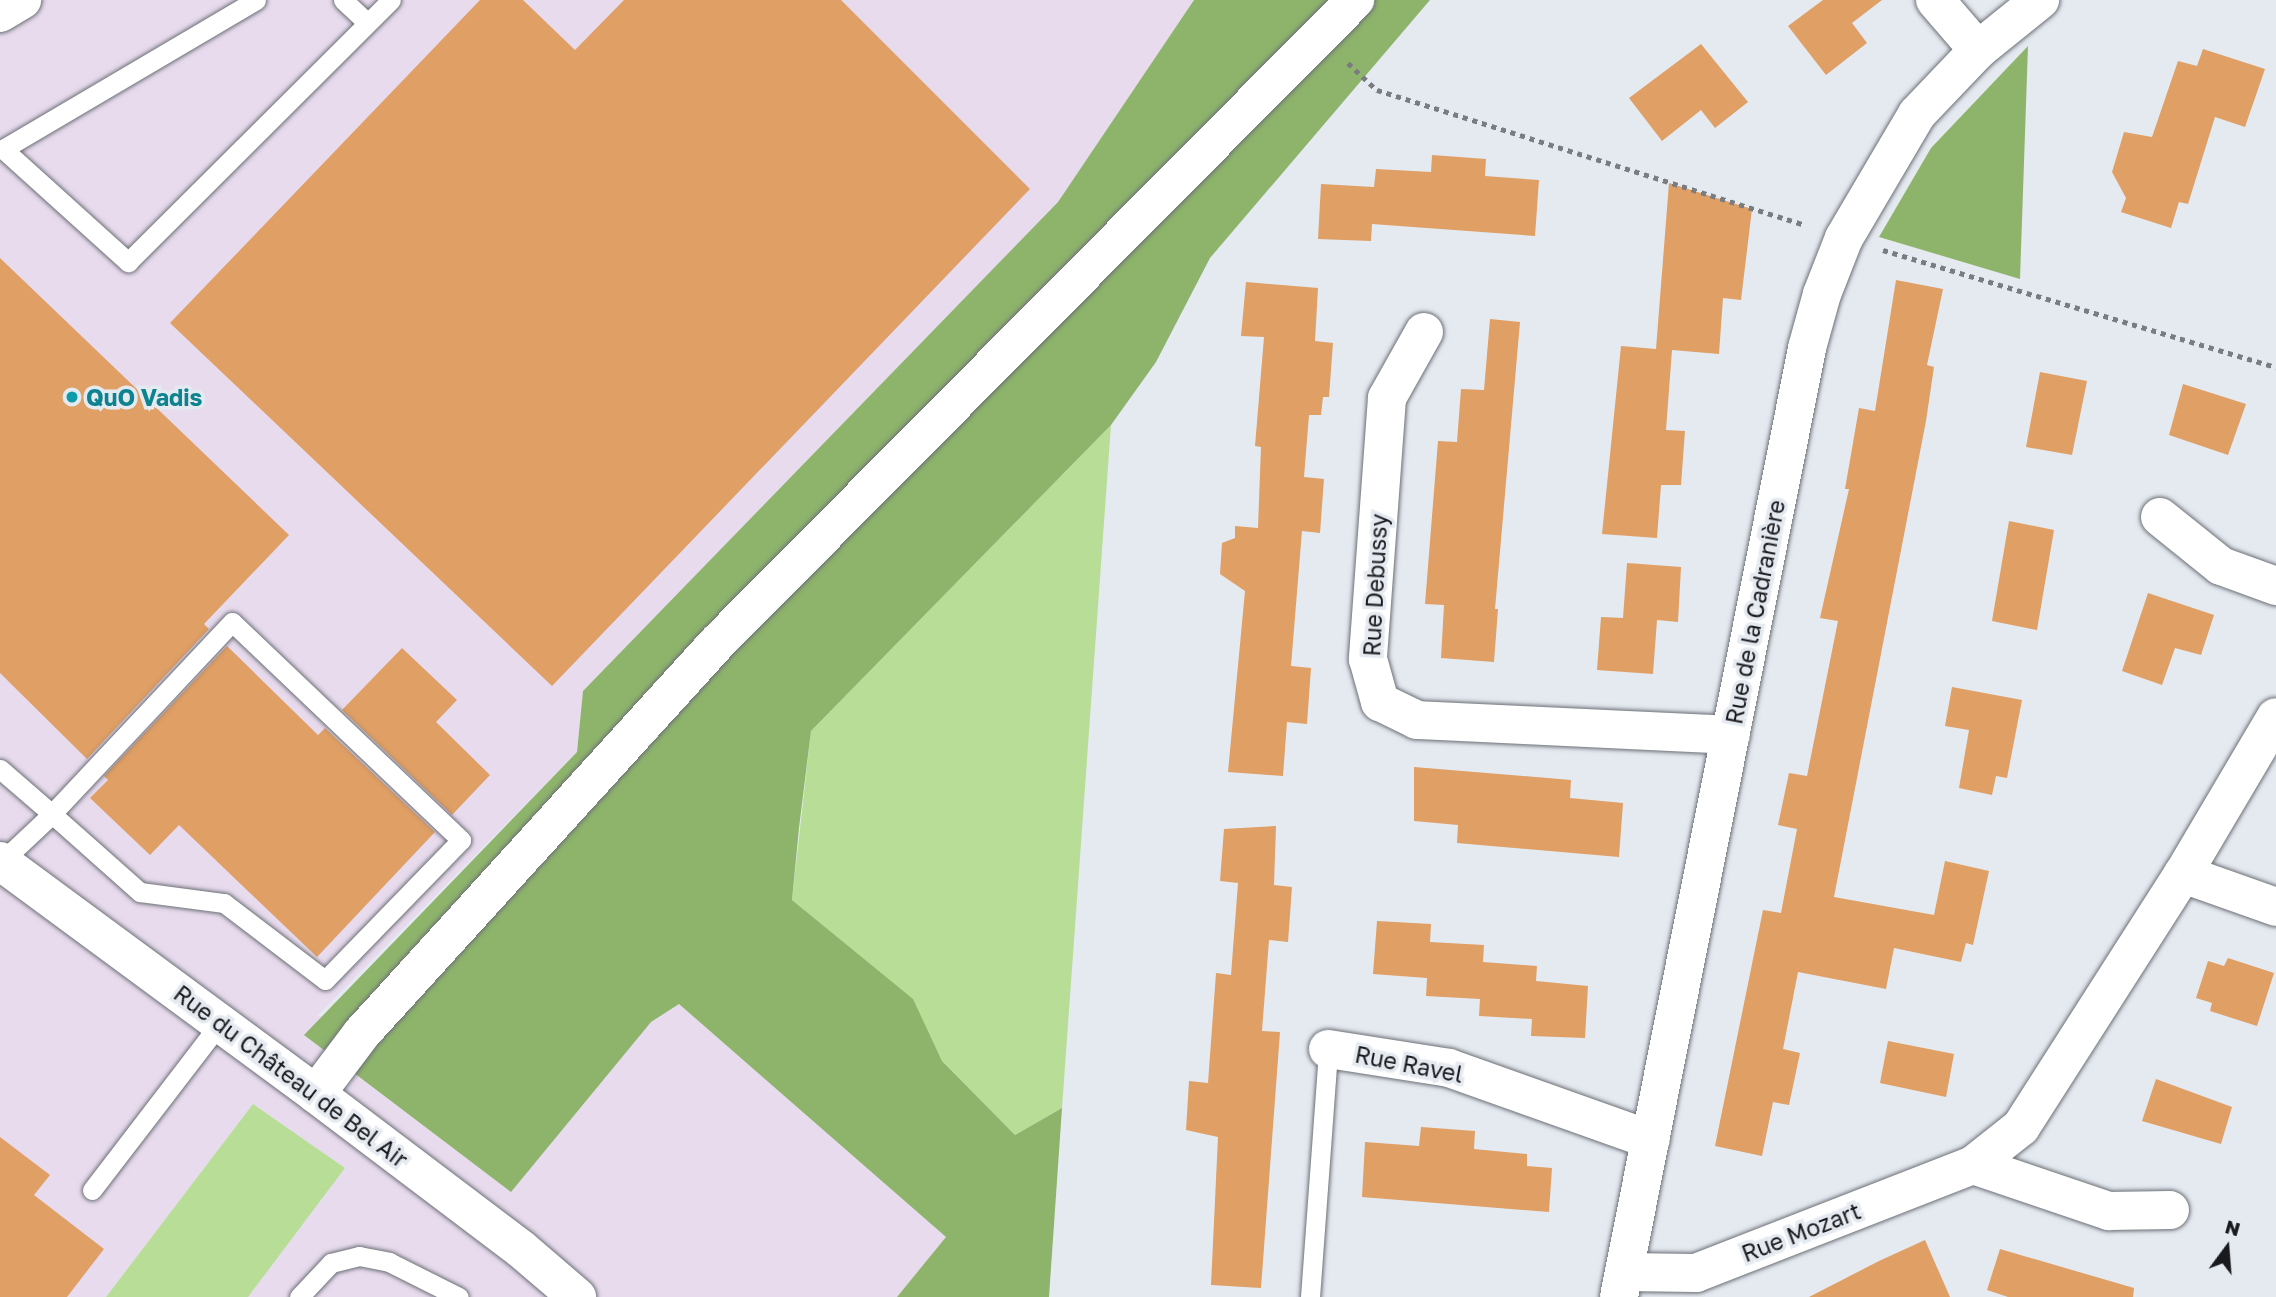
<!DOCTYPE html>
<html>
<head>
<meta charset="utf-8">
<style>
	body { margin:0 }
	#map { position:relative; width:2276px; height:1297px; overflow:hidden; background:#e5eaf1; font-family:"Golos Text",sans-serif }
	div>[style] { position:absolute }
	.industrial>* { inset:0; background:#e8dbee }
	.green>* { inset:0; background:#b7dd96 }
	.forest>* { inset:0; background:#8eb46c }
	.building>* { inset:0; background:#df9f65 }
	.path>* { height:4.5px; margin-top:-2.25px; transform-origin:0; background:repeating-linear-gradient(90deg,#797c81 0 5px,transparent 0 10px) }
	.roads { filter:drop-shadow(0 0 2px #6c7076) drop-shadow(0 0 2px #6c7076) }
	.lane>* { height:19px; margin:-9.5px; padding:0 9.5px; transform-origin:9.5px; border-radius:9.5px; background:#fff }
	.street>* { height:38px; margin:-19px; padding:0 19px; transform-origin:19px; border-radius:19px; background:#fff }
	.dots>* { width:19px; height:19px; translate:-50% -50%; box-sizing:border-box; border:4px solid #e5eaf1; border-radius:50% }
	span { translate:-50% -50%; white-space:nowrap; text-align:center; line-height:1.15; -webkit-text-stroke:7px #e5eaf1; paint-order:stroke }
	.culture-label { font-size:23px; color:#0d838f; font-weight:700 }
	.left { translate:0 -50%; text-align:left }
	.street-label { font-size:23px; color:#191a1d }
	.north { position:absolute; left:2192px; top:1213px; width:70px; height:70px; -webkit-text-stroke:5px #e5eaf1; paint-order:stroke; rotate:16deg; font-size:19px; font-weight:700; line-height:28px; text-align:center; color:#191a1d }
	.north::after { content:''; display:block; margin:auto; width:24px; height:32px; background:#191a1d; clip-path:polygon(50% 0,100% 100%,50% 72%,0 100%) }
</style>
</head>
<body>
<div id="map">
	<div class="industrial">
		<div style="clip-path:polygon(0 0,1194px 0,1058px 202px,583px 691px,577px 752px,317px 1016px,651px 1022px,679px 1004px,947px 1237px,897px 1297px,248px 1297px,345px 1168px,253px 1104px,106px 1297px,0 1297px)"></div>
	</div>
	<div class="green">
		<div style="clip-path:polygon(1111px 425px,1062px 1108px,1015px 1135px,942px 1061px,912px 999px,792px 900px,811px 731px)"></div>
		<div style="clip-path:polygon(253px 1104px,345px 1168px,248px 1297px,106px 1297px)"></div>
	</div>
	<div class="forest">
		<div style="clip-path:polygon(1194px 0,1430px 0,1210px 258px,1156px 362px,1111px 425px,811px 731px,799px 828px,792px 900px,913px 999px,942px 1061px,1015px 1135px,1062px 1108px,1049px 1297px,897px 1297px,946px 1237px,679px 1004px,651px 1022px,511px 1192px,304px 1035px,577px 752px,583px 691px,1058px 202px)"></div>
		<div style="clip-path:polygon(2028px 46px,2020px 279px,1879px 237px,1931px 148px)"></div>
	</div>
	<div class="building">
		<div style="clip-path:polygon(480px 0,523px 0,575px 50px,624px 0,841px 0,1030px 189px,552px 686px,170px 323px)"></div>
		<div style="clip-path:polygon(1823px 0,1882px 0,1852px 23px,1867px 43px,1826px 75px,1788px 26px)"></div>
		<div style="clip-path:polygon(1701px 44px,1748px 102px,1715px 128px,1701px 110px,1662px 141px,1629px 98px)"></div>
		<div style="clip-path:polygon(2203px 49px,2265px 69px,2245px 127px,2215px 117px,2188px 204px,2179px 202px,2171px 228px,2121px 212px,2126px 198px,2112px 172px,2124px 132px,2152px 137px,2178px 61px,2197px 66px)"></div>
		<div style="clip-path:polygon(1432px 155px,1486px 159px,1485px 176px,1539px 180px,1535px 236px,1372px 224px,1371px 241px,1318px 239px,1321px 184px,1374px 187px,1376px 169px,1431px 172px)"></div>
		<div style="clip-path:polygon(1669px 183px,1752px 209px,1741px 300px,1723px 298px,1719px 354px,1672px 350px,1666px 430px,1685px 431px,1681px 485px,1661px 485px,1657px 538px,1602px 534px,1621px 346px,1656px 349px)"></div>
		<div style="clip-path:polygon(0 258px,289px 535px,204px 624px,209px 629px,87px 759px,0 673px)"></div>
		<div style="clip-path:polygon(1896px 280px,1943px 289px,1927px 365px,1934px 367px,1926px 421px,1834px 897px,1934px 915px,1945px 861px,1989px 871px,1973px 945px,1966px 943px,1961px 962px,1894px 948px,1886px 989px,1798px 972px,1783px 1049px,1800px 1053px,1789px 1105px,1773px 1102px,1762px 1156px,1715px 1146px,1763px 910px,1781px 913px,1797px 829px,1778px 825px,1789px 773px,1807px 776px,1838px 621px,1820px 618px,1849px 489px,1845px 489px,1859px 408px,1875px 411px)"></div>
		<div style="clip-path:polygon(1246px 282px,1318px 288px,1315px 341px,1333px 343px,1329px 397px,1323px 397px,1321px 415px,1309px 415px,1304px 477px,1324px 479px,1320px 533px,1302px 531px,1291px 666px,1311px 668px,1307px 724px,1287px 722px,1283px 776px,1228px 772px,1245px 591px,1220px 574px,1222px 543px,1235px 538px,1235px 526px,1258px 528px,1261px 447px,1255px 446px,1264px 337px,1241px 336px)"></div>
		<div style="clip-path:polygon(1490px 319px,1520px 322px,1495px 609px,1498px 609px,1494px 662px,1441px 658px,1444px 605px,1425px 604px,1438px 441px,1457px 442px,1461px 389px,1484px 390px)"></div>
		<div style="clip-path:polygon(2040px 372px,2087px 381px,2072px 455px,2026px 447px)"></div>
		<div style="clip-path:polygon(2183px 384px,2246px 404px,2228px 455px,2169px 435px)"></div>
		<div style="clip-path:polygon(2009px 521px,2054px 530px,2037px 630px,1992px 621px)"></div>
		<div style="clip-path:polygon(1627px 563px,1681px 567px,1678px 622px,1657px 620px,1653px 674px,1597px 670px,1601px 617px,1623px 618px)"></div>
		<div style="clip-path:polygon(2148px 593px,2214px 615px,2201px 655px,2175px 648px,2162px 685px,2122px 671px)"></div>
		<div style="clip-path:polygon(227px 646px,318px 735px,325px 728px,435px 832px,317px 957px,179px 825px,150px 855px,90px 798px,108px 780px,104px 776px)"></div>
		<div style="clip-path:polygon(402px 648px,457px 700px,436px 722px,490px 775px,452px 815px,342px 710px)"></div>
		<div style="clip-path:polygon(1952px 687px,2022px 700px,2007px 778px,1996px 776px,1992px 795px,1959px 788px,1969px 730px,1945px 726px)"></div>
		<div style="clip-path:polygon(1414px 767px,1571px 780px,1570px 798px,1623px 803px,1619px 857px,1457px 843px,1458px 825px,1414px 821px)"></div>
		<div style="clip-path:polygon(1276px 826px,1274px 885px,1292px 887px,1288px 942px,1269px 940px,1262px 1031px,1280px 1032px,1261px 1288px,1211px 1285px,1218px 1137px,1186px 1130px,1189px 1081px,1208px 1083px,1216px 973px,1231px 975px,1238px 883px,1220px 881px,1224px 829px)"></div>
		<div style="clip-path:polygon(1377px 921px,1431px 924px,1430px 942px,1484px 945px,1483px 962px,1537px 966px,1536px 981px,1588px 986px,1585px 1038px,1531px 1036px,1532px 1019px,1479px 1016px,1480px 999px,1426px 996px,1427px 978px,1373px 974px)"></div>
		<div style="clip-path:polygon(2228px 958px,2274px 973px,2257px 1026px,2210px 1011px,2212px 1003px,2196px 998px,2208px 961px,2224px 966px)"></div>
		<div style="clip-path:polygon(1888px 1041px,1954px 1054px,1946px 1097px,1880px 1083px)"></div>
		<div style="clip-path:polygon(2156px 1079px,2232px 1107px,2221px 1144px,2142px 1121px)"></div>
		<div style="clip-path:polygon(1421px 1127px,1475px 1131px,1474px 1149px,1527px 1154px,1527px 1166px,1552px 1168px,1549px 1212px,1362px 1197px,1365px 1142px,1419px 1146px)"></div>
		<div style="clip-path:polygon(0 1137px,50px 1175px,34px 1195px,104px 1249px,67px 1297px,0 1297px)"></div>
		<div style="clip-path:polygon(1925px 1240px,1950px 1297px,1809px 1297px,1879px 1261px)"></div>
		<div style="clip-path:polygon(2000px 1249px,2134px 1288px,2133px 1297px,2008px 1297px,1987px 1290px)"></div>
	</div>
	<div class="path">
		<div style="left:1348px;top:63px;width:40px;rotate:43deg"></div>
		<div style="left:1377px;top:90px;width:449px;rotate:17.5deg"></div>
		<div style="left:1883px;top:250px;width:410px;rotate:16.6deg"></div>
	</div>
	<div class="roads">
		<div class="lane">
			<div style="left:256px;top:0;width:294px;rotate:149.5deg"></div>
			<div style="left:3px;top:149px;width:169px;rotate:42.1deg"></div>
			<div style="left:128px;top:262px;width:371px;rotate:-44.9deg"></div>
			<div style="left:343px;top:0;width:33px;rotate:43deg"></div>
			<div style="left:0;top:769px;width:69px;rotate:40.9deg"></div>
			<div style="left:52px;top:814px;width:118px;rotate:41.6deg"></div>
			<div style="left:140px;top:892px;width:85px;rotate:7.5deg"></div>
			<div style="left:224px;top:903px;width:127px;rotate:37.3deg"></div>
			<div style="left:325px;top:980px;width:195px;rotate:-45.8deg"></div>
			<div style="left:461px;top:840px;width:316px;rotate:-136.4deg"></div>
			<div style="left:232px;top:622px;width:263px;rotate:133.2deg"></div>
			<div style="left:52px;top:814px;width:70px;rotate:136.7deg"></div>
			<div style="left:92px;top:1190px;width:210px;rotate:-52.5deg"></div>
			<div style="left:299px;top:1297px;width:47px;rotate:-46.7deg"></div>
			<div style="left:331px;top:1263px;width:29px;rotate:-14deg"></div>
			<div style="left:359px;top:1256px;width:31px;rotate:11deg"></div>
			<div style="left:389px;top:1262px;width:78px;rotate:26.6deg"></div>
			<div style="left:1310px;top:1297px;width:249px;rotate:-85.8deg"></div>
		</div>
		<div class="street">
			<div style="left:1935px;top:0;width:66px;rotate:49.3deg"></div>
			<div style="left:0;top:13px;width:26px;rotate:-31deg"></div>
			<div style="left:1424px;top:332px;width:76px;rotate:119.3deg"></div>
			<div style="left:1387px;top:398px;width:262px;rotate:94.2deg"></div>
			<div style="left:1368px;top:659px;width:45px;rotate:74.4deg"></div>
			<div style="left:1380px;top:702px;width:41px;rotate:25.9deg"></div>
			<div style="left:1417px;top:720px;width:314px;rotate:2.7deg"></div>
			<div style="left:2160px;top:517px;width:78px;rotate:38.8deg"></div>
			<div style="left:2221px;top:566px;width:59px;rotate:20deg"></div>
			<div style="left:0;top:861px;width:393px;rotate:36.4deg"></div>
			<div style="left:316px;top:1094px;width:257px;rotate:37.1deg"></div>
			<div style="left:521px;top:1249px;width:74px;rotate:40.6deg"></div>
			<div style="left:2183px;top:874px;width:99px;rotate:19.5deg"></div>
			<div style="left:1328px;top:1049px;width:122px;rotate:8.9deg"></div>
			<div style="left:1449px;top:1068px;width:214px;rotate:19.6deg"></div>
			<div style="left:316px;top:1094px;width:76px;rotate:-53deg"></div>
			<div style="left:362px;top:1033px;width:527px;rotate:-47.69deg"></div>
			<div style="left:717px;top:643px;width:906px;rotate:-45.22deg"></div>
			<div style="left:1973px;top:1165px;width:144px;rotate:18.7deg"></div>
			<div style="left:2109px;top:1211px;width:61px;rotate:-0.9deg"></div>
			<div style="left:1624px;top:1272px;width:72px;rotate:0.8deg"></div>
			<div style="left:1696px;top:1273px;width:297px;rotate:-21.3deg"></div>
			<div style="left:1973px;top:1165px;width:61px;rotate:-38.4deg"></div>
			<div style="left:2021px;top:1127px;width:300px;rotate:-57.4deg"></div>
			<div style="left:2183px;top:874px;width:182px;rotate:-59.4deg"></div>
			<div style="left:1619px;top:1297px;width:967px;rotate:-78.79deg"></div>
			<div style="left:1807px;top:348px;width:56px;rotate:-74.5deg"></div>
			<div style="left:1822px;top:294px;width:60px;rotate:-68.6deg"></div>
			<div style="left:1844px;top:238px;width:144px;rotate:-59.5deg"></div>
			<div style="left:1917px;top:114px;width:88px;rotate:-46.4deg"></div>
			<div style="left:1978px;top:50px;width:80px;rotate:-38.9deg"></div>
		</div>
	</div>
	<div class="dots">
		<div style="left:72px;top:397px;background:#0f9aa8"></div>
	</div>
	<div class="culture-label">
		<span class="left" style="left:86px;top:397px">QuO Vadis</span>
	</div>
	<div class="street-label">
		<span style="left:1375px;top:585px;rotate:-87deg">Rue Debussy</span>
		<span style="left:1755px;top:612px;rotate:-79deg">Rue de la Cadranière</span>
		<span style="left:1409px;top:1064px;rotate:11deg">Rue Ravel</span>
		<span style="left:291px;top:1076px;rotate:37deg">Rue du Château de Bel Air</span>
		<span style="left:1801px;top:1232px;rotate:-21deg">Rue Mozart</span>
	</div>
	<div class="north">N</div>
</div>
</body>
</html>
